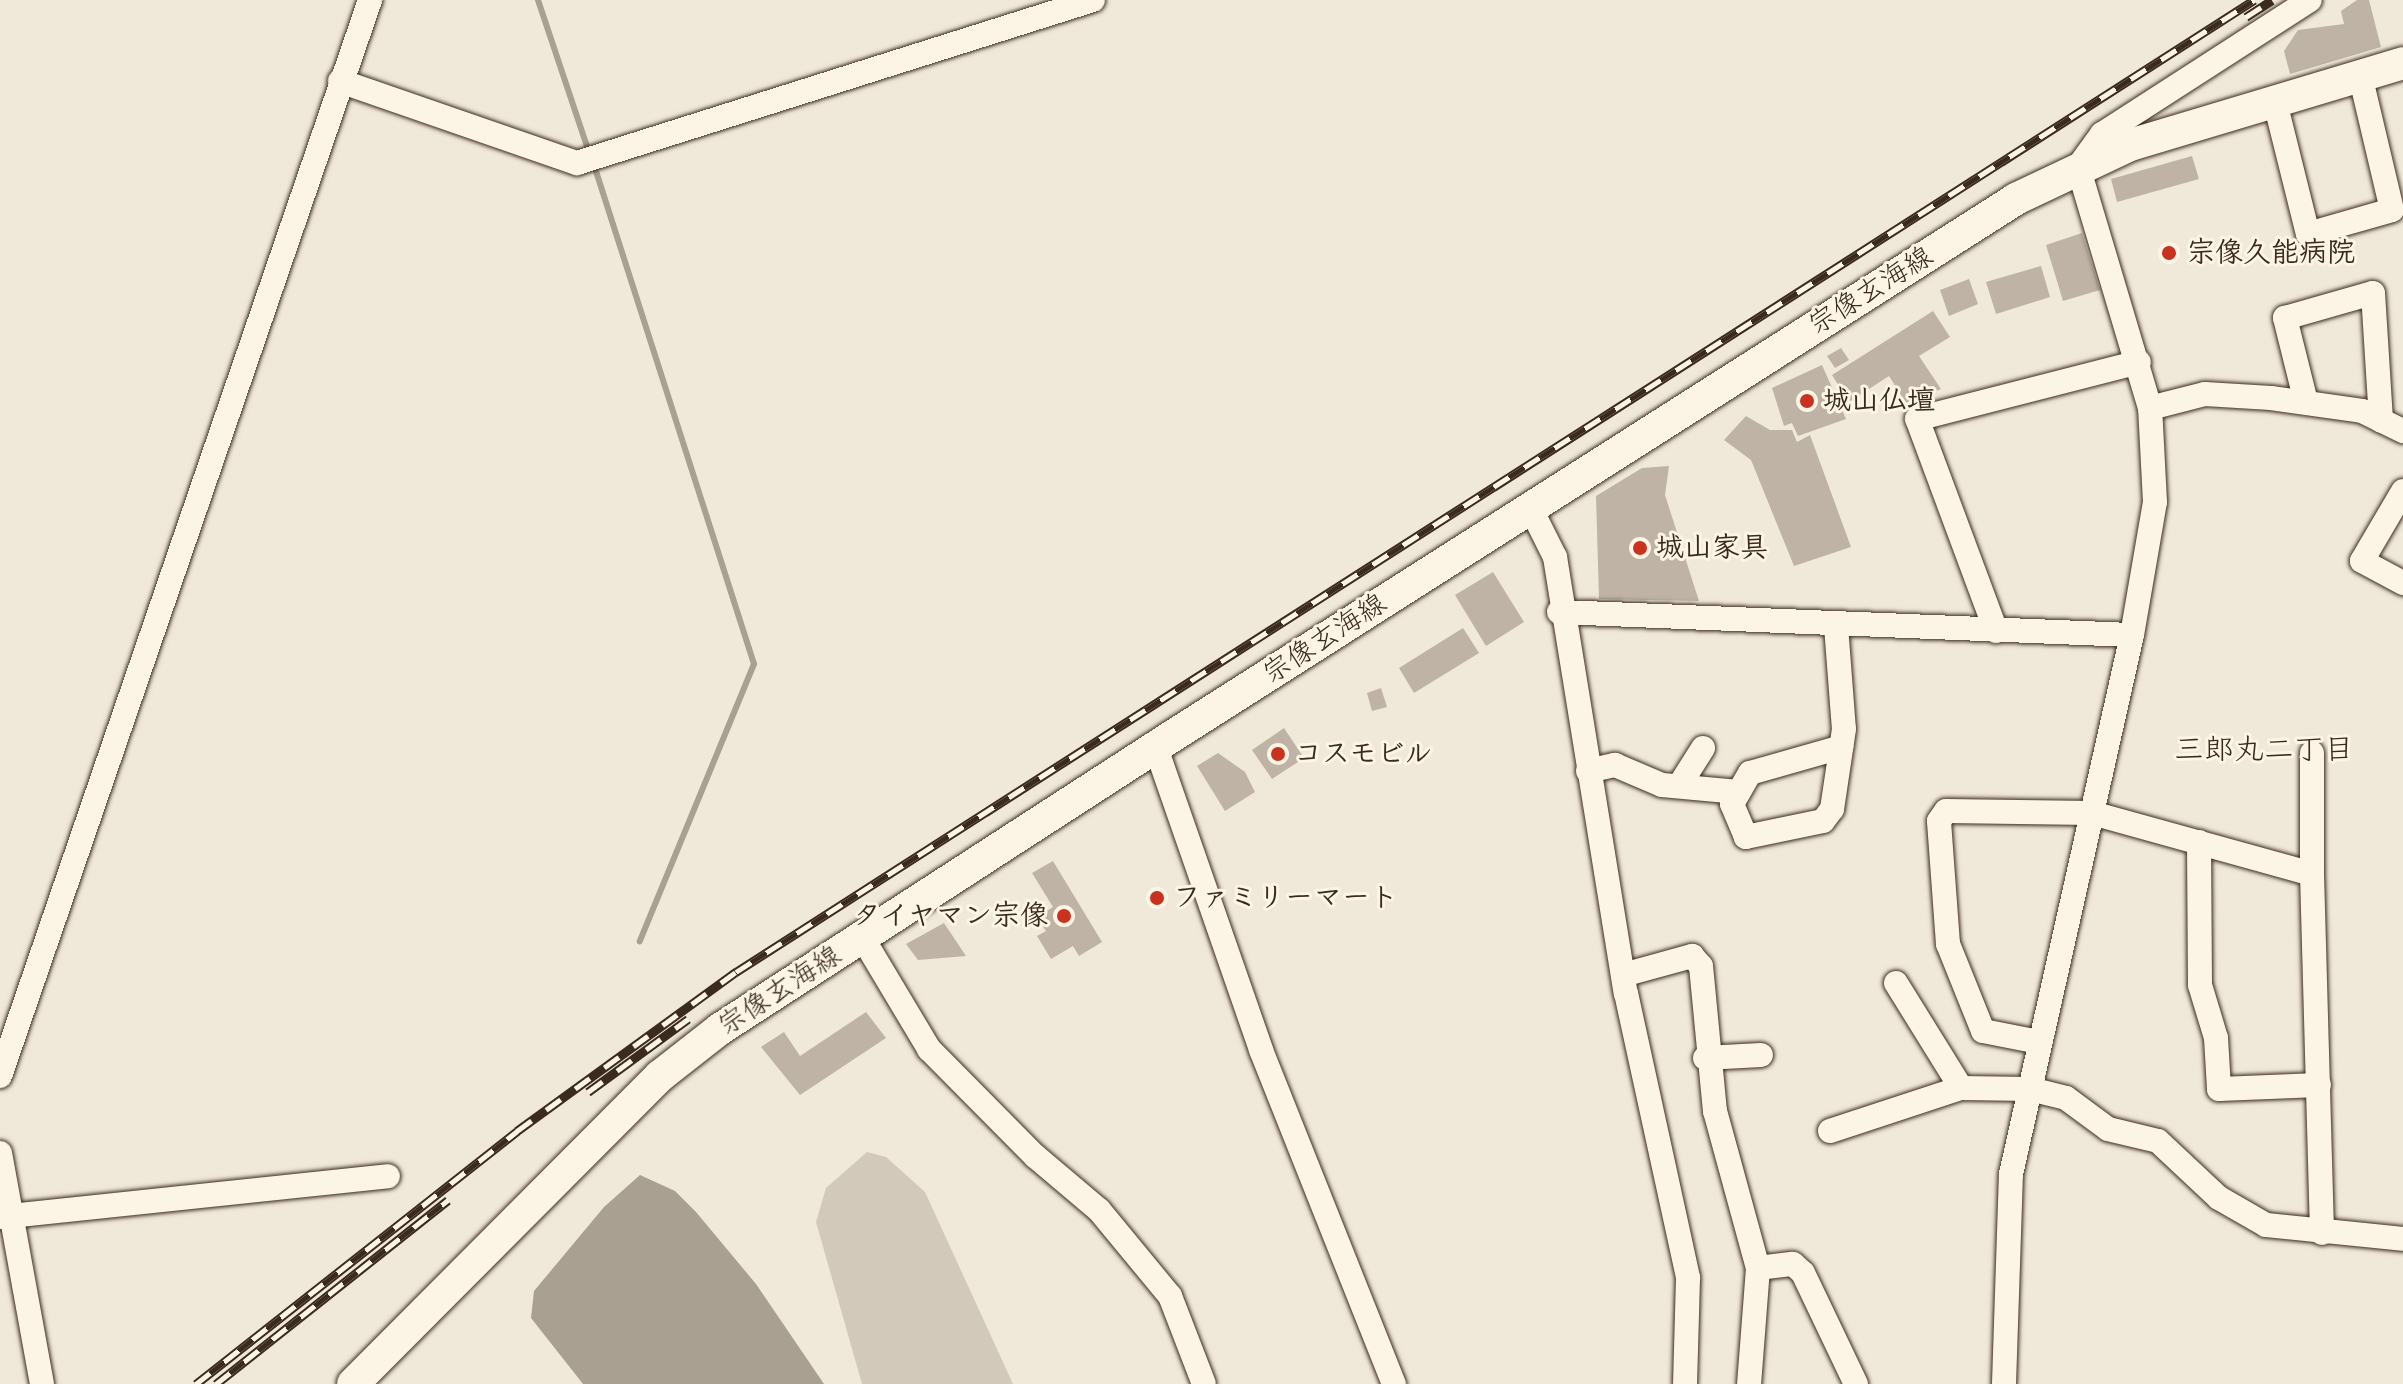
<!DOCTYPE html>
<html>
<head>
<meta charset="utf-8">
<style>
	body { margin:0 }
	#map { position:relative; width:2403px; height:1384px; overflow:hidden; background:#f0e9d9; font-family:"Balsamiq Sans","Klee One",sans-serif }
	div>[style] { position:absolute }
	.green>* { inset:0; background:#d2c9ba }
	.water>* { inset:0; background:#aaa091 }
	.stream>* { height:6px; margin:-3px; padding:0 3px; transform-origin:3px; border-radius:3px; background:#aaa091 }
	.building>* { inset:0; background:#beb3a4 }
	.roads { filter:drop-shadow(0 0 2px #3b2a1e) drop-shadow(0 0 2px #3b2a1e) }
	.minor>* { height:24px; margin:-12px; padding:0 12px; transform-origin:12px; border-radius:12px; background:#fcf5e5 }
	.major>* { height:32px; margin:-16px; padding:0 16px; transform-origin:16px; border-radius:16px; background:#fcf5e5 }
	.rail>* { height:9px; margin-top:-4.5px; transform-origin:0; background:repeating-linear-gradient(90deg,#fcf5e5 0 18px,#3b2a1e 0 36px); box-sizing:border-box; border-block:2px solid #3b2a1e }
	.dots>* { width:22px; height:22px; translate:-50% -50%; box-sizing:border-box; border:4px solid #fcf5e5; border-radius:50% }
	span { translate:-50% -50%; white-space:nowrap; text-align:center; line-height:1.15; -webkit-text-stroke:6px #fcf5e5; paint-order:stroke }
	.poi-label { font-size:28px; color:#3b2a1e; font-weight:700 }
	.left { translate:0 -50%; text-align:left }
	.right { translate:-100% -50%; text-align:right }
	.street-label { font-size:28px; color:#3b2a1e }
	.neighbourhood-label { font-size:30px; color:#3b2a1e }
</style>
</head>
<body>
<div id="map">
	<div class="green">
		<div style="clip-path:polygon(867px 1152px,886px 1157px,925px 1192px,1013px 1384px,862px 1384px,816px 1222px,826px 1188px)"></div>
	</div>
	<div class="water">
		<div style="clip-path:polygon(640px 1175px,675px 1191px,696px 1212px,756px 1284px,824px 1384px,583px 1384px,531px 1318px,534px 1291px,604px 1207px)"></div>
	</div>
	<div class="stream">
		<div style="left:538px;top:0;width:163px;rotate:71.5deg"></div>
		<div style="left:594px;top:165px;width:524px;rotate:72.22deg"></div>
		<div style="left:754px;top:664px;width:300px;rotate:112.4deg"></div>
	</div>
	<div class="building">
		<div style="clip-path:polygon(2357px 0,2369px 0,2381px 47px,2290px 74px,2284px 51px,2298px 30px,2344px 24px,2341px 11px)"></div>
		<div style="clip-path:polygon(2192px 156px,2199px 179px,2117px 202px,2111px 179px)"></div>
		<div style="clip-path:polygon(2082px 233px,2100px 290px,2063px 301px,2046px 245px)"></div>
		<div style="clip-path:polygon(2041px 266px,2050px 297px,1996px 314px,1986px 282px)"></div>
		<div style="clip-path:polygon(1969px 279px,1978px 304px,1949px 316px,1940px 290px)"></div>
		<div style="clip-path:polygon(1933px 311px,1950px 337px,1919px 356px,1941px 389px,1906px 403px,1889px 376px,1849px 402px,1832px 375px)"></div>
		<div style="clip-path:polygon(1841px 348px,1849px 360px,1835px 368px,1827px 356px)"></div>
		<div style="clip-path:polygon(1822px 365px,1846px 419px,1798px 436px,1792px 423px,1784px 426px,1772px 388px)"></div>
		<div style="clip-path:polygon(1746px 416px,1770px 430px,1792px 430px,1797px 442px,1810px 435px,1851px 547px,1794px 566px,1751px 460px,1724px 440px)"></div>
		<div style="clip-path:polygon(1669px 466px,1665px 495px,1699px 601px,1599px 599px,1596px 496px,1642px 468px)"></div>
		<div style="clip-path:polygon(1493px 572px,1524px 622px,1486px 646px,1455px 595px)"></div>
		<div style="clip-path:polygon(1463px 628px,1479px 653px,1414px 693px,1399px 668px)"></div>
		<div style="clip-path:polygon(1381px 688px,1387px 707px,1372px 711px,1367px 693px)"></div>
		<div style="clip-path:polygon(1284px 728px,1304px 758px,1272px 779px,1252px 750px)"></div>
		<div style="clip-path:polygon(1218px 753px,1245px 772px,1255px 792px,1225px 811px,1197px 766px)"></div>
		<div style="clip-path:polygon(1053px 861px,1102px 942px,1079px 956px,1073px 946px,1051px 959px,1037px 936px,1046px 931px,1037px 917px,1053px 907px,1032px 873px)"></div>
		<div style="clip-path:polygon(944px 923px,966px 956px,918px 960px,906px 944px)"></div>
		<div style="clip-path:polygon(866px 1012px,886px 1038px,800px 1095px,761px 1047px,784px 1032px,800px 1056px)"></div>
	</div>
	<div class="roads">
		<div class="minor">
			<div style="left:340px;top:81px;width:251px;rotate:19.1deg"></div>
			<div style="left:577px;top:163px;width:541px;rotate:-17.53deg"></div>
			<div style="left:2274px;top:98px;width:140px;rotate:76deg"></div>
			<div style="left:2308px;top:234px;width:87px;rotate:-15.9deg"></div>
			<div style="left:2392px;top:210px;width:139px;rotate:-103.3deg"></div>
			<div style="left:2306px;top:402px;width:87px;rotate:-104deg"></div>
			<div style="left:2285px;top:318px;width:91px;rotate:-15.9deg"></div>
			<div style="left:2373px;top:293px;width:128px;rotate:86.4deg"></div>
			<div style="left:2150px;top:408px;width:57px;rotate:-14.3deg"></div>
			<div style="left:2205px;top:394px;width:66px;rotate:3.5deg"></div>
			<div style="left:2271px;top:398px;width:92px;rotate:8.1deg"></div>
			<div style="left:2362px;top:411px;width:46px;rotate:26deg"></div>
			<div style="left:2403px;top:491px;width:81px;rotate:120.4deg"></div>
			<div style="left:2362px;top:561px;width:47px;rotate:28.2deg"></div>
			<div style="left:1530px;top:507px;width:56px;rotate:63.4deg"></div>
			<div style="left:1555px;top:557px;width:442px;rotate:80.8deg"></div>
			<div style="left:1626px;top:993px;width:292px;rotate:77.7deg"></div>
			<div style="left:1688px;top:1278px;width:106px;rotate:91.6deg"></div>
			<div style="left:1559px;top:612px;width:573px;rotate:2.3deg"></div>
			<div style="left:1836px;top:626px;width:103px;rotate:85.6deg"></div>
			<div style="left:1844px;top:729px;width:81px;rotate:98.5deg"></div>
			<div style="left:1832px;top:809px;width:15px;rotate:127deg"></div>
			<div style="left:1823px;top:821px;width:79px;rotate:168.3deg"></div>
			<div style="left:1746px;top:837px;width:36px;rotate:-113deg"></div>
			<div style="left:1732px;top:804px;width:36px;rotate:-60deg"></div>
			<div style="left:1750px;top:773px;width:95px;rotate:-15.9deg"></div>
			<div style="left:1996px;top:631px;width:226px;rotate:-110.4deg"></div>
			<div style="left:1917px;top:419px;width:229px;rotate:-14.4deg"></div>
			<div style="left:1156px;top:748px;width:320px;rotate:70.8deg"></div>
			<div style="left:1261px;top:1050px;width:360px;rotate:68.3deg"></div>
			<div style="left:2312px;top:753px;width:121px;rotate:90deg"></div>
			<div style="left:1588px;top:771px;width:28px;rotate:-13deg"></div>
			<div style="left:1615px;top:765px;width:51px;rotate:23.1deg"></div>
			<div style="left:1662px;top:785px;width:77px;rotate:5.2deg"></div>
			<div style="left:1679px;top:786px;width:45px;rotate:-57.7deg"></div>
			<div style="left:2199px;top:842px;width:143px;rotate:89.6deg"></div>
			<div style="left:2200px;top:985px;width:55px;rotate:73.2deg"></div>
			<div style="left:2216px;top:1038px;width:51px;rotate:86.6deg"></div>
			<div style="left:2219px;top:1089px;width:100px;rotate:-2.3deg"></div>
			<div style="left:862px;top:937px;width:131px;rotate:59.1deg"></div>
			<div style="left:929px;top:1049px;width:151px;rotate:45.3deg"></div>
			<div style="left:1035px;top:1156px;width:84px;rotate:40.2deg"></div>
			<div style="left:1099px;top:1210px;width:112px;rotate:50.5deg"></div>
			<div style="left:1170px;top:1296px;width:94px;rotate:68.9deg"></div>
			<div style="left:1623px;top:975px;width:72px;rotate:-15.4deg"></div>
			<div style="left:1692px;top:956px;width:13px;rotate:48deg"></div>
			<div style="left:1701px;top:966px;width:146px;rotate:84.5deg"></div>
			<div style="left:1715px;top:1111px;width:163px;rotate:74.7deg"></div>
			<div style="left:1758px;top:1268px;width:116px;rotate:94.4deg"></div>
			<div style="left:1896px;top:983px;width:123px;rotate:58.2deg"></div>
			<div style="left:1961px;top:1088px;width:69px;rotate:0.8deg"></div>
			<div style="left:2030px;top:1089px;width:37px;rotate:14deg"></div>
			<div style="left:2066px;top:1098px;width:52px;rotate:36.4deg"></div>
			<div style="left:2108px;top:1129px;width:51px;rotate:13.5deg"></div>
			<div style="left:2158px;top:1141px;width:83px;rotate:43.1deg"></div>
			<div style="left:2219px;top:1198px;width:54px;rotate:29.9deg"></div>
			<div style="left:2266px;top:1225px;width:138px;rotate:5.8deg"></div>
			<div style="left:2039px;top:1042px;width:57px;rotate:-168.9deg"></div>
			<div style="left:1983px;top:1031px;width:94px;rotate:-111.9deg"></div>
			<div style="left:1948px;top:944px;width:123px;rotate:-94.2deg"></div>
			<div style="left:1939px;top:821px;width:12px;rotate:-55deg"></div>
			<div style="left:1946px;top:811px;width:146px;rotate:0.8deg"></div>
			<div style="left:2092px;top:813px;width:228px;rotate:15.5deg"></div>
			<div style="left:2312px;top:874px;width:359px;rotate:88.4deg"></div>
			<div style="left:1705px;top:1058px;width:56px;rotate:-3.1deg"></div>
			<div style="left:0;top:1076px;width:1138px;rotate:-71.02deg"></div>
			<div style="left:1830px;top:1131px;width:138px;rotate:-18.2deg"></div>
			<div style="left:0;top:1153px;width:235px;rotate:79.7deg"></div>
			<div style="left:0;top:1217px;width:390px;rotate:-6deg"></div>
			<div style="left:1758px;top:1268px;width:35px;rotate:-7deg"></div>
			<div style="left:1793px;top:1264px;width:13px;rotate:42deg"></div>
			<div style="left:1803px;top:1273px;width:123px;rotate:64.5deg"></div>
			<div style="left:2004px;top:1384px;width:210px;rotate:-88.1deg"></div>
			<div style="left:2011px;top:1174px;width:552px;rotate:-77.35deg"></div>
			<div style="left:2132px;top:635px;width:135px;rotate:-80.2deg"></div>
			<div style="left:2155px;top:502px;width:94px;rotate:-93deg"></div>
			<div style="left:2150px;top:408px;width:252px;rotate:-106.6deg"></div>
			<div style="left:2078px;top:167px;width:41px;rotate:-54deg"></div>
			<div style="left:2102px;top:134px;width:247px;rotate:-32.8deg"></div>
		</div>
		<div class="major">
			<div style="left:353px;top:1384px;width:435px;rotate:-45.1deg"></div>
			<div style="left:660px;top:1076px;width:76px;rotate:-38.1deg"></div>
			<div style="left:720px;top:1029px;width:537px;rotate:-32.92deg"></div>
			<div style="left:1171px;top:737px;width:1002px;rotate:-32.48deg"></div>
			<div style="left:2016px;top:199px;width:126px;rotate:-25.3deg"></div>
			<div style="left:2130px;top:145px;width:285px;rotate:-16.7deg"></div>
		</div>
	</div>
	<div class="rail">
		<div style="left:2246px;top:17px;width:31px;rotate:-33deg"></div>
		<div style="left:588px;top:1092px;width:124px;rotate:-36.1deg"></div>
		<div style="left:196px;top:1384px;width:409px;rotate:-38.2deg"></div>
		<div style="left:517px;top:1131px;width:271px;rotate:-36deg"></div>
		<div style="left:736px;top:972px;width:1803px;rotate:-32.63deg"></div>
		<div style="left:216px;top:1384px;width:296px;rotate:-38.4deg"></div>
	</div>
	<div class="dots">
		<div style="left:2169px;top:253px;background:#c8321e"></div>
		<div style="left:1807px;top:401px;background:#c8321e"></div>
		<div style="left:1640px;top:548px;background:#c8321e"></div>
		<div style="left:1278px;top:754px;background:#c8321e"></div>
		<div style="left:1157px;top:898px;background:#c8321e"></div>
		<div style="left:1064px;top:916px;background:#c8321e"></div>
	</div>
	<div class="poi-label">
		<span class="left" style="left:2187px;top:253px">宗像久能病院</span>
		<span class="left" style="left:1823px;top:401px">城山仏壇</span>
		<span class="left" style="left:1656px;top:548px">城山家具</span>
		<span class="left" style="left:1294px;top:754px">コスモビル</span>
		<span class="left" style="left:1173px;top:898px">ファミリーマート</span>
		<span class="right" style="left:1048px;top:916px">タイヤマン宗像</span>
	</div>
	<div class="street-label">
		<span style="left:1871px;top:291px;rotate:-32deg">宗像玄海線</span>
		<span style="left:1325px;top:639px;rotate:-33deg">宗像玄海線</span>
		<span style="left:780px;top:991px;rotate:-33deg">宗像玄海線</span>
	</div>
	<div class="neighbourhood-label">
		<span style="left:2264px;top:750px">三郎丸二丁目</span>
	</div>
</div>
</body>
</html>
